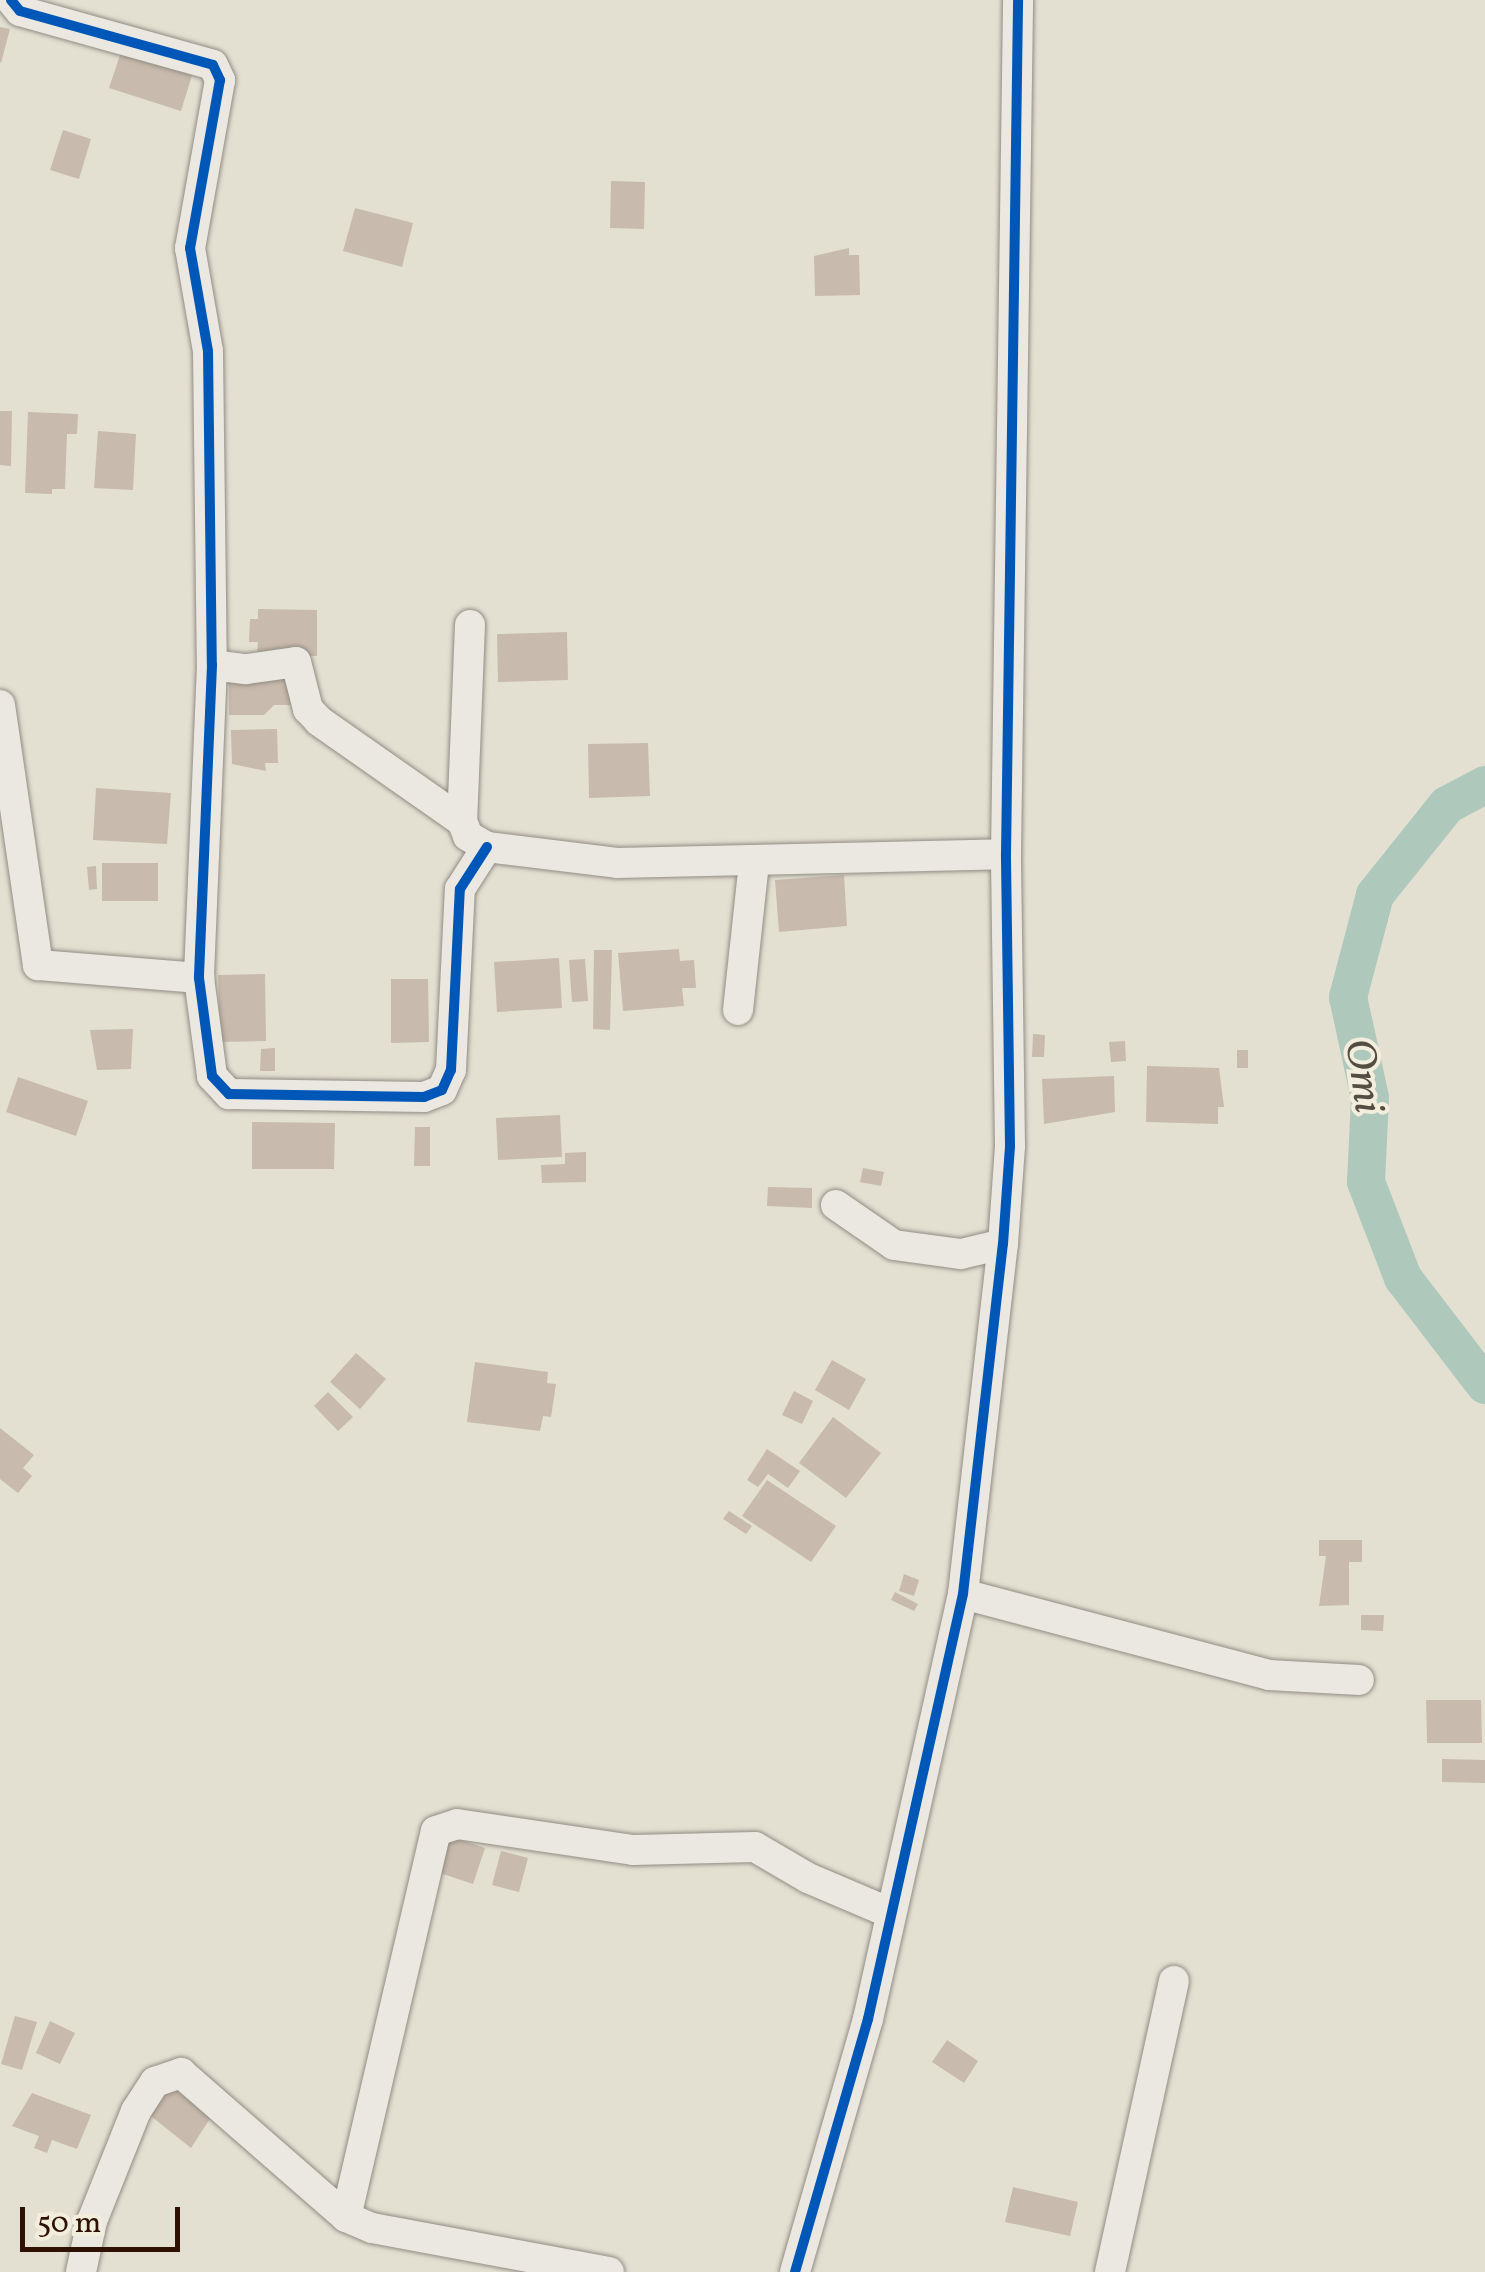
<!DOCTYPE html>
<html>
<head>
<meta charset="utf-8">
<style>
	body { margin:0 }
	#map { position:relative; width:1485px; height:2272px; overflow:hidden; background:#e3e0d2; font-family:Vollkorn,serif }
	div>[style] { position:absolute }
	.river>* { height:38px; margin:-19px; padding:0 19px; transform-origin:19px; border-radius:19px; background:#aec9bc }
	.building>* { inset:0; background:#c8baac }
	.roads { filter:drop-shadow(0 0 2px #928c83) drop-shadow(0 0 2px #928c83) }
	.minor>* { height:30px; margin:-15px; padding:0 15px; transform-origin:15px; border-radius:15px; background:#eae8e1 }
	.cycleway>* { height:10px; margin:-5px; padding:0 5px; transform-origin:5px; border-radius:5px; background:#0057b8 }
	span { translate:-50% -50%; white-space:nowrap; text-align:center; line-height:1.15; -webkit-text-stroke:8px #f2eddd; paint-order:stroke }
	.water-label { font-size:42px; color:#534d42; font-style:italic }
	.scale { position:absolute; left:20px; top:2207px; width:160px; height:45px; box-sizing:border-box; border:5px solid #2e1005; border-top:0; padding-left:12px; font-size:30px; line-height:35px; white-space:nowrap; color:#2e1005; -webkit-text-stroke:8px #f2eddd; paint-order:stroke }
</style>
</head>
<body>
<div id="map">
	<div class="river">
		<div style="left:1485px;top:785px;width:43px;rotate:152.2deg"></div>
		<div style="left:1447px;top:805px;width:115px;rotate:128.7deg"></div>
		<div style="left:1375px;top:895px;width:106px;rotate:104.8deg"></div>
		<div style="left:1348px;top:997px;width:103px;rotate:77.7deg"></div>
		<div style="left:1370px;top:1098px;width:84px;rotate:92.7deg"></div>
		<div style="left:1366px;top:1182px;width:103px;rotate:68.9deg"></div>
		<div style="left:1403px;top:1278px;width:135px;rotate:52.5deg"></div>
	</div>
	<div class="building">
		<div style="clip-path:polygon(0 27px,10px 29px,1px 63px,0 62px)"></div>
		<div style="clip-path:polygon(122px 49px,193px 72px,181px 111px,109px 88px)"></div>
		<div style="clip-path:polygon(63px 130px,91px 139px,79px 179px,50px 170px)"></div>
		<div style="clip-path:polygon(611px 181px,645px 182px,644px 229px,610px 228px)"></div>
		<div style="clip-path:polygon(355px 208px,413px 223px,402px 267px,343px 251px)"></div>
		<div style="clip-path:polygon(849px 248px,849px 255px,859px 255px,860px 295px,815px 296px,814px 256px)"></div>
		<div style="clip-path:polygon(0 411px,12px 411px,11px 466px,0 465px)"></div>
		<div style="clip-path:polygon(28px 412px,78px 414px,77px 434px,67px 434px,65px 489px,52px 489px,52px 494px,25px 493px)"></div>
		<div style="clip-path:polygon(98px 431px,136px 434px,133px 490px,94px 488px)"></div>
		<div style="clip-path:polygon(258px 609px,317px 610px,317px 656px,257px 655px,258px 642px,249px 642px,250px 619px,258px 619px)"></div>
		<div style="clip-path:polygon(567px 632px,568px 680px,498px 682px,497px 634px)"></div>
		<div style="clip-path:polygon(229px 672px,289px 672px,291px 705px,274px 705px,264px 715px,229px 715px)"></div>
		<div style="clip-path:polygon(277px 729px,278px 763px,265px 763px,266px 771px,232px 764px,231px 730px)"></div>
		<div style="clip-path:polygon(648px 743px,650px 796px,589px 798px,588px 744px)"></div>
		<div style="clip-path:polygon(96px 788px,171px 793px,167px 844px,93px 840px)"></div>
		<div style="clip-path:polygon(102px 863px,158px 863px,158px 901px,102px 901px)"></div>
		<div style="clip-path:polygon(96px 866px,97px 889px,89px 890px,87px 867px)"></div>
		<div style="clip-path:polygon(844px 875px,847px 926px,779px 932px,775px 880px)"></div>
		<div style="clip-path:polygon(679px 949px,680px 961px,694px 960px,696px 988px,682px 988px,684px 1006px,623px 1011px,618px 953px)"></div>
		<div style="clip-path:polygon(594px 950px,612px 950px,610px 1030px,593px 1029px)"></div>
		<div style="clip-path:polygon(559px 958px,562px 1008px,497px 1012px,494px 962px)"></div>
		<div style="clip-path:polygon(585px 959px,588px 1001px,572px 1002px,569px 960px)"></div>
		<div style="clip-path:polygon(265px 974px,266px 1041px,220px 1042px,218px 975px)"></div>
		<div style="clip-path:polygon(391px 979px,428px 979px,429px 1042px,391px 1043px)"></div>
		<div style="clip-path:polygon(133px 1029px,131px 1069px,97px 1070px,90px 1030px)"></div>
		<div style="clip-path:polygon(1033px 1034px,1045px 1035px,1044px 1057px,1032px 1057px)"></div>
		<div style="clip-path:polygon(1125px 1041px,1126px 1061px,1111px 1062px,1109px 1042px)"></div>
		<div style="clip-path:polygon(275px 1048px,275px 1071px,260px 1071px,261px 1049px)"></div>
		<div style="clip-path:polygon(1237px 1050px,1248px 1050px,1248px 1068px,1237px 1068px)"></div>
		<div style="clip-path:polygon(1147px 1066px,1219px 1068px,1224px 1107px,1218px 1107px,1218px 1124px,1146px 1122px)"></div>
		<div style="clip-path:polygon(1114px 1076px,1115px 1112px,1044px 1124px,1042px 1079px)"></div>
		<div style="clip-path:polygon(18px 1077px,88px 1101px,76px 1136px,6px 1112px)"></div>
		<div style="clip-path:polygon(560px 1115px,562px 1157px,498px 1160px,496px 1118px)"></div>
		<div style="clip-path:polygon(252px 1122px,335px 1123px,334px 1169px,252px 1169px)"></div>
		<div style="clip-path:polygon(415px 1127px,430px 1127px,430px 1166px,414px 1166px)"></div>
		<div style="clip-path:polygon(586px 1152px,586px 1182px,542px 1183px,541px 1165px,565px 1164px,565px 1153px)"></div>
		<div style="clip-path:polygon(863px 1168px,884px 1172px,881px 1186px,860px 1182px)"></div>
		<div style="clip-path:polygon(768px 1187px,812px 1188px,812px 1208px,767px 1206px)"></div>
		<div style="clip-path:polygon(356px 1353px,386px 1379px,360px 1409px,330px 1382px)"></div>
		<div style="clip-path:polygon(832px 1360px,866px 1379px,849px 1410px,815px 1390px)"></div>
		<div style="clip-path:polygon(475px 1362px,548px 1372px,547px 1383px,556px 1384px,551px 1417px,543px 1416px,540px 1431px,467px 1422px)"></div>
		<div style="clip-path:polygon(794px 1391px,813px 1401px,802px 1424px,782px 1415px)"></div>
		<div style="clip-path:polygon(328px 1392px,353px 1417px,338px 1431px,314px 1406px)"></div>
		<div style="clip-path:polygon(833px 1417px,881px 1453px,846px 1498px,799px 1463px)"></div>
		<div style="clip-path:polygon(0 1428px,34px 1455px,23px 1468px,32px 1476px,18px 1493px,0 1479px)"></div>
		<div style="clip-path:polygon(767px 1449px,800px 1471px,788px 1488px,768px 1474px,758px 1487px,747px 1480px)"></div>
		<div style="clip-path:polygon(767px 1480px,836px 1526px,811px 1562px,742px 1516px)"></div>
		<div style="clip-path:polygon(729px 1511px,752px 1526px,746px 1534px,723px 1519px)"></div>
		<div style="clip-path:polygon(1319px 1540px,1362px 1540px,1362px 1562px,1349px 1562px,1349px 1605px,1319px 1606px,1326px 1556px,1319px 1556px)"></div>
		<div style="clip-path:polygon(904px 1574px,919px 1580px,914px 1596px,899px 1591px)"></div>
		<div style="clip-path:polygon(895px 1592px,918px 1604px,914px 1611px,891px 1600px)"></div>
		<div style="clip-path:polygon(1361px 1615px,1384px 1615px,1383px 1631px,1361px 1630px)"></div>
		<div style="clip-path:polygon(1426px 1700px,1481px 1700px,1482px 1743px,1427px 1743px)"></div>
		<div style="clip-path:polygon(1442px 1759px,1485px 1760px,1485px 1783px,1442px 1782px)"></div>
		<div style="clip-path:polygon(443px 1834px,485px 1848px,473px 1884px,431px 1870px)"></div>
		<div style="clip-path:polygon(501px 1851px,528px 1858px,519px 1892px,492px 1885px)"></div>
		<div style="clip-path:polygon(15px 2016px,37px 2022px,22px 2070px,1px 2064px)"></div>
		<div style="clip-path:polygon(50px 2021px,75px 2033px,60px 2064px,36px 2053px)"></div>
		<div style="clip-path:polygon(947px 2040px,978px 2061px,964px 2083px,932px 2062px)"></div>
		<div style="clip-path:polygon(167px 2083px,211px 2117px,191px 2148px,147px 2113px)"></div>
		<div style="clip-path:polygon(32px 2093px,91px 2115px,77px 2149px,52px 2140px,47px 2153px,34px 2148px,39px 2136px,12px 2126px)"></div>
		<div style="clip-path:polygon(1013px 2187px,1078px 2202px,1070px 2236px,1005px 2222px)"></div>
	</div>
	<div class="roads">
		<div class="minor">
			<div style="left:11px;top:0;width:14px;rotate:51deg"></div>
			<div style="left:20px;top:11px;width:200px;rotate:15.6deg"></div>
			<div style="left:213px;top:65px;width:17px;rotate:65deg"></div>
			<div style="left:220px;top:80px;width:171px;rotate:100.1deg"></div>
			<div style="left:190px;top:248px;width:105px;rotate:80.1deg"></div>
			<div style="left:208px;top:351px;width:314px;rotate:89.3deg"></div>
			<div style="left:212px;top:665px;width:313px;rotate:92.4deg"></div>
			<div style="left:199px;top:978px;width:99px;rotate:82.4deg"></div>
			<div style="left:212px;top:1076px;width:25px;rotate:47deg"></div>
			<div style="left:229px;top:1094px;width:195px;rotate:0.9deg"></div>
			<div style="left:424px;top:1097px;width:19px;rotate:-21deg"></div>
			<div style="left:442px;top:1090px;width:22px;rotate:-66deg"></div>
			<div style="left:451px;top:1070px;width:181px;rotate:-87.2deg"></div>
			<div style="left:460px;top:889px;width:50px;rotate:-57.3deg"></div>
			<div style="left:470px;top:625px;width:196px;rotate:92.3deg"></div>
			<div style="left:462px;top:821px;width:16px;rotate:68deg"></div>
			<div style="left:468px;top:836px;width:22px;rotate:30deg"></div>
			<div style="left:487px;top:847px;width:131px;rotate:7deg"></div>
			<div style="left:617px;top:863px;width:389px;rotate:-1.3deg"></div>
			<div style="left:212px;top:665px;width:35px;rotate:7deg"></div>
			<div style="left:247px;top:669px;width:49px;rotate:-8.1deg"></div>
			<div style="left:296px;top:662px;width:49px;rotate:75.7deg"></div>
			<div style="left:308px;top:709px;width:16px;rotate:47deg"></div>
			<div style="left:319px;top:721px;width:174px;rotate:35deg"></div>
			<div style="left:0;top:705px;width:263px;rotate:81.7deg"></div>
			<div style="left:38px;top:965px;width:162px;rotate:4.6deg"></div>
			<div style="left:738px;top:1010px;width:148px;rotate:-83.8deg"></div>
			<div style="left:836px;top:1205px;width:70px;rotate:34.6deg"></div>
			<div style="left:894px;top:1245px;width:68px;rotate:7.7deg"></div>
			<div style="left:961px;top:1254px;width:43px;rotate:-13.4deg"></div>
			<div style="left:963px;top:1594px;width:317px;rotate:14.8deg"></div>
			<div style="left:1269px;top:1675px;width:90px;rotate:3.2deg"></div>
			<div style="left:346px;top:2217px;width:396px;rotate:-76.9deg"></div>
			<div style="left:436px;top:1831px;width:22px;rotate:-18deg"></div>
			<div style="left:457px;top:1824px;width:178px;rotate:8.4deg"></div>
			<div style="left:633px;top:1850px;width:122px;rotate:-1.4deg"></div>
			<div style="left:755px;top:1847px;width:61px;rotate:30.3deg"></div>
			<div style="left:808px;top:1878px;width:87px;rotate:23deg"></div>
			<div style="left:81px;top:2272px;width:52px;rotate:-77.8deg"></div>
			<div style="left:92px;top:2221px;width:118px;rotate:-68.2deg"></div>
			<div style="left:136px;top:2111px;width:35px;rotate:-57deg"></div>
			<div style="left:155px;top:2082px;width:28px;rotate:-19deg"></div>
			<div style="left:181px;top:2073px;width:219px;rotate:41.1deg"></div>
			<div style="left:346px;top:2217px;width:28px;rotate:23deg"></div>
			<div style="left:372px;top:2228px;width:241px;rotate:10.5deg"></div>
			<div style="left:795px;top:2272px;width:263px;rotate:-73.9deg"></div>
			<div style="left:868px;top:2019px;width:435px;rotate:-77.4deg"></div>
			<div style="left:963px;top:1594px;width:352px;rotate:-83.5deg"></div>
			<div style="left:1003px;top:1244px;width:98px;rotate:-85.9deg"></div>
			<div style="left:1010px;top:1146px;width:292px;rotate:-90.8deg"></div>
			<div style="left:1006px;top:854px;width:854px;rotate:-89.19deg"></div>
			<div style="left:1110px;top:2272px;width:298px;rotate:-77.6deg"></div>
		</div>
	</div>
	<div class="cycleway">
		<div style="left:11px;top:0;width:14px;rotate:51deg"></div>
		<div style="left:20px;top:11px;width:200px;rotate:15.6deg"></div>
		<div style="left:213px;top:65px;width:17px;rotate:65deg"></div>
		<div style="left:220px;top:80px;width:171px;rotate:100.1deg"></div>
		<div style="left:190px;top:248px;width:105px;rotate:80.1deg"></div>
		<div style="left:208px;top:351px;width:314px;rotate:89.3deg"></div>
		<div style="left:212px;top:665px;width:313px;rotate:92.4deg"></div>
		<div style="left:199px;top:978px;width:99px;rotate:82.4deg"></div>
		<div style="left:212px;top:1076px;width:25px;rotate:47deg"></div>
		<div style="left:229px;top:1094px;width:195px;rotate:0.9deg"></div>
		<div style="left:424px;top:1097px;width:19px;rotate:-21deg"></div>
		<div style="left:442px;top:1090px;width:22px;rotate:-66deg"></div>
		<div style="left:451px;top:1070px;width:181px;rotate:-87.2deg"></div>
		<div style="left:460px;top:889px;width:50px;rotate:-57.3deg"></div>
		<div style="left:795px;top:2272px;width:263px;rotate:-73.9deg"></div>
		<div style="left:868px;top:2019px;width:435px;rotate:-77.4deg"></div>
		<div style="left:963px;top:1594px;width:352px;rotate:-83.5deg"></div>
		<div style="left:1003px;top:1244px;width:98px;rotate:-85.9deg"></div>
		<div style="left:1010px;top:1146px;width:292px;rotate:-90.8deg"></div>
		<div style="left:1006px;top:854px;width:854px;rotate:-89.19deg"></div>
	</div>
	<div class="water-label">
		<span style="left:1361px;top:1076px;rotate:82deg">Omi</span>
	</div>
	<div class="scale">50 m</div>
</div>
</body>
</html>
